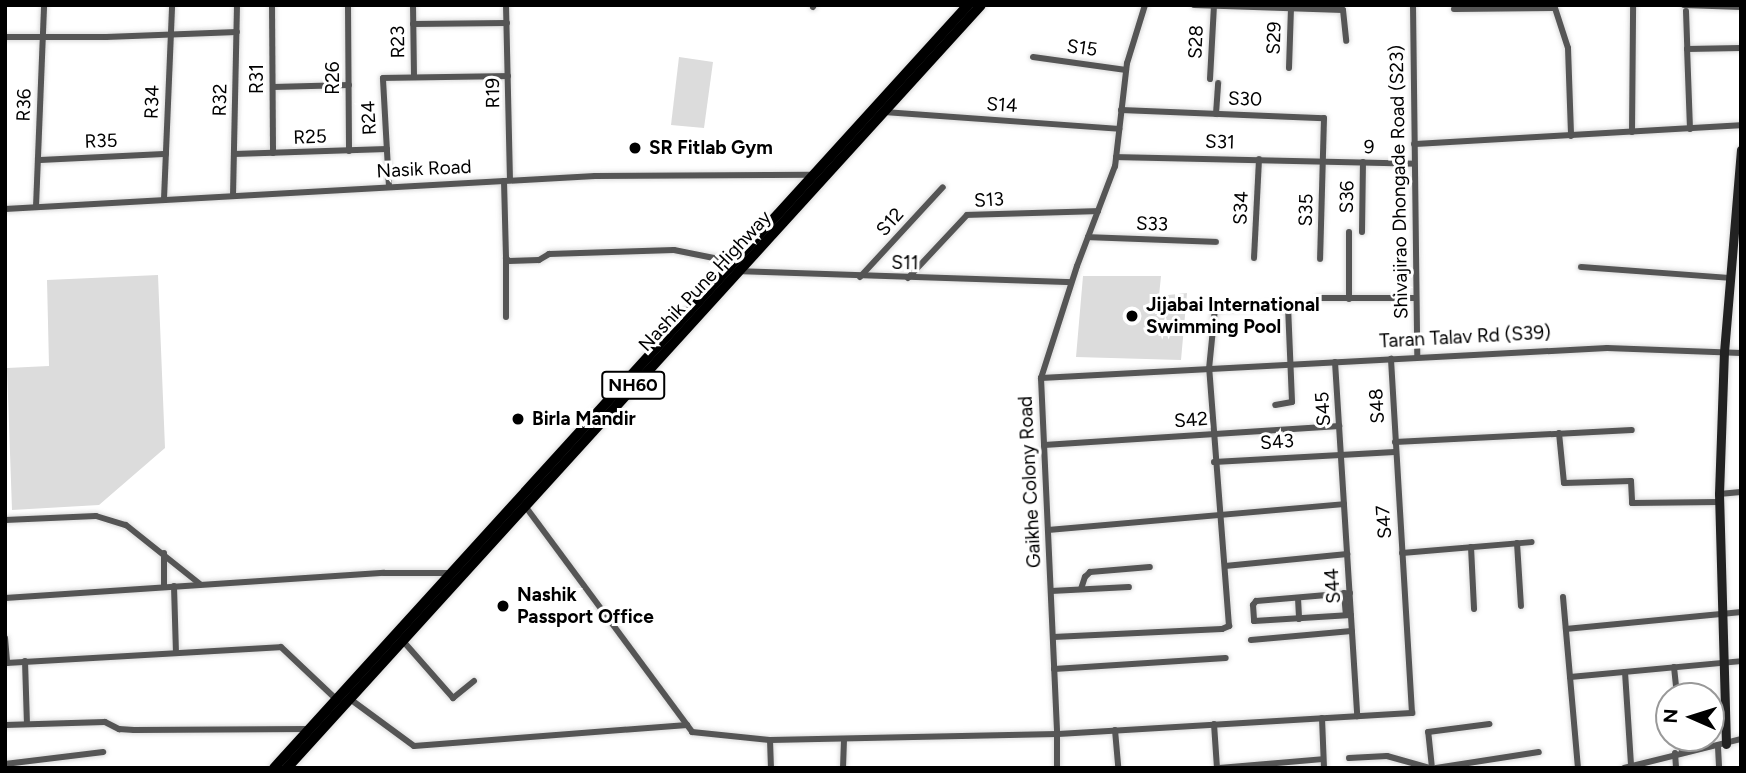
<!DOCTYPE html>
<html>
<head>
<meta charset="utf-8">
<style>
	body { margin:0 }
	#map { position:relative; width:1746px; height:773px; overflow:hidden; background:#fff; font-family:Figtree,sans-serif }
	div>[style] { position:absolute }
	.green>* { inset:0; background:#dcdcdc }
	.roads { filter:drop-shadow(0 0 2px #dbdbdb) drop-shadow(0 0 2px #dbdbdb) }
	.street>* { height:6px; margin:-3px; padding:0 3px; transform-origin:3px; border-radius:3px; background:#555 }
	.secondary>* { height:9px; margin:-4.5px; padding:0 4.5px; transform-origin:4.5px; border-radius:4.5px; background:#222 }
	.highway>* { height:10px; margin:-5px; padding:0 5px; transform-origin:5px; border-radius:5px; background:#000 }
	.dots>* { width:19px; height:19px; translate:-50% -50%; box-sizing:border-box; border:4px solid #fff; border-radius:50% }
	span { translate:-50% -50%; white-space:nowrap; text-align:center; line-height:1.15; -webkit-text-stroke:6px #fff; paint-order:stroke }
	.shield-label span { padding:2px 5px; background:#fff; border:2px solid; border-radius:5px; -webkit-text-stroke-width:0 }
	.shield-label { font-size:18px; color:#000; font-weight:700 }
	.street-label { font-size:19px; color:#000 }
	.poi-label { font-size:19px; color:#000; font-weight:700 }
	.left { translate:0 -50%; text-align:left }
	.frame { position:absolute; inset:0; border:7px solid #000; pointer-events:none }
	.north { position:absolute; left:1655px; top:682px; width:70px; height:70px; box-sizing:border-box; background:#fff; border:2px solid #999; border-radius:50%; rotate:273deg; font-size:19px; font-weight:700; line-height:28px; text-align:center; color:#000 }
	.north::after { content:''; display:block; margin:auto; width:24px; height:32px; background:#000; clip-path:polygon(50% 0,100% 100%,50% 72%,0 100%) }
</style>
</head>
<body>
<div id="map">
	<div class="green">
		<div style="clip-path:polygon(679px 57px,713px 62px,704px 128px,671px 125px)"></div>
		<div style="clip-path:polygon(158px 275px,165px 448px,99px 505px,12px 510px,7px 368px,49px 366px,47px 280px)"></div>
		<div style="clip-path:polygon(1083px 276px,1161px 276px,1159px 296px,1187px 293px,1181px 360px,1076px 357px)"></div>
	</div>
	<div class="roads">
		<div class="street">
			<div style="left:272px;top:5px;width:148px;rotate:89.6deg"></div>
			<div style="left:348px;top:5px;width:146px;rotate:89.6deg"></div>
			<div style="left:413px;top:5px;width:72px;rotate:89.2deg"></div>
			<div style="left:506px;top:5px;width:175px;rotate:88.7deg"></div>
			<div style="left:1145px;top:5px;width:61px;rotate:107.2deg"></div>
			<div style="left:1127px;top:63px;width:104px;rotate:96.6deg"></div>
			<div style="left:1115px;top:166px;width:107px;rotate:110.8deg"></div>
			<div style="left:1077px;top:266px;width:118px;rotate:107.8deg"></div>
			<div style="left:1041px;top:378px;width:356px;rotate:87.4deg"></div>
			<div style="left:1057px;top:734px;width:356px;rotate:-3.4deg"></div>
			<div style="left:1412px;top:713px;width:355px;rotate:-93.4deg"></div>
			<div style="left:1194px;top:5px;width:149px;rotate:1.9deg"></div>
			<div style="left:1343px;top:10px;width:31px;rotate:84deg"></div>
			<div style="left:1413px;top:5px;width:352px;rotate:89.3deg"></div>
			<div style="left:1554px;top:5px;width:45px;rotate:72deg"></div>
			<div style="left:1568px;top:48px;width:88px;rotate:88deg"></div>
			<div style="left:1684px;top:5px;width:57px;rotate:2deg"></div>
			<div style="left:813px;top:7px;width:2px;rotate:-63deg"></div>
			<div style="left:1454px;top:9px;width:99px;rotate:-0.6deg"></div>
			<div style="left:1686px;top:11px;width:38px;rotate:88deg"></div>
			<div style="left:413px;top:24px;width:94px;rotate:-0.6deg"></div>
			<div style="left:5px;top:37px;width:101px"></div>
			<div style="left:106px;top:37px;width:131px;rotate:-2.2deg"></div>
			<div style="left:1033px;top:57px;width:94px;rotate:8deg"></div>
			<div style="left:1289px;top:68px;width:60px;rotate:-88.1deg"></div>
			<div style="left:1210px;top:79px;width:73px;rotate:-86.9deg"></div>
			<div style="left:273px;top:87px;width:76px;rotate:-1.5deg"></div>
			<div style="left:1121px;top:110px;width:203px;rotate:2.3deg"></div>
			<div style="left:1324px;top:118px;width:141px;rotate:91.6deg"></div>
			<div style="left:884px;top:112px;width:236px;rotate:4.1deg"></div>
			<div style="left:1216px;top:114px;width:31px;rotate:-86deg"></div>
			<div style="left:1690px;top:129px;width:80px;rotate:-92.1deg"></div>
			<div style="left:1687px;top:49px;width:54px;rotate:-1.1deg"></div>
			<div style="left:1632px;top:132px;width:127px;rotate:-89.5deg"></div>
			<div style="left:1414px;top:144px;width:328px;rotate:-3.3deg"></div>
			<div style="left:234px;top:154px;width:153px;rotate:-1.9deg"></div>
			<div style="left:1116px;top:157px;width:298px;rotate:1.3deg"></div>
			<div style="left:38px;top:160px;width:128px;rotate:-2.7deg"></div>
			<div style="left:504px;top:181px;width:77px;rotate:88.5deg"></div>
			<div style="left:506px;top:258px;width:4px;rotate:45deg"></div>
			<div style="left:509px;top:261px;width:30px;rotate:-2deg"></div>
			<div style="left:539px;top:260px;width:12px;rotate:-31deg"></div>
			<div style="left:549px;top:254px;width:125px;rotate:-1.8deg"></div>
			<div style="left:674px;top:250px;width:61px;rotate:11.3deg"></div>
			<div style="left:389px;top:187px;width:109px;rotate:-93.2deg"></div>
			<div style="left:383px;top:78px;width:125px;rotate:-0.9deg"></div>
			<div style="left:233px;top:196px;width:191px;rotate:-88.8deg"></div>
			<div style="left:164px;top:199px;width:194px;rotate:-87.6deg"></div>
			<div style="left:36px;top:207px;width:202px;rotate:-87.7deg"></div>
			<div style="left:5px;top:209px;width:591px;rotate:-3.2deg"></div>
			<div style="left:595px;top:176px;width:217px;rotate:-0.3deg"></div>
			<div style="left:1362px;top:232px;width:70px;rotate:-89.2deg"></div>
			<div style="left:1088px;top:237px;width:128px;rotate:2.2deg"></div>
			<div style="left:506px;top:258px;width:59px;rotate:90deg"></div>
			<div style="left:1254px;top:258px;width:99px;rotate:-87.1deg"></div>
			<div style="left:1581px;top:267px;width:149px;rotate:4.2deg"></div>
			<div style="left:738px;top:271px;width:333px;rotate:1.9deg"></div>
			<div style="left:860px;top:277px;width:122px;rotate:-47.3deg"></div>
			<div style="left:908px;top:278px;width:86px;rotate:-46.9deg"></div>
			<div style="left:967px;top:215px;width:131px;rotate:-1.7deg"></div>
			<div style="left:1319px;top:298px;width:97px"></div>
			<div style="left:1349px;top:299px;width:67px;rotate:-90deg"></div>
			<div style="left:1335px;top:362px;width:355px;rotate:86.4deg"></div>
			<div style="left:1041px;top:378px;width:567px;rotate:-3.03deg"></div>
			<div style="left:1607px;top:348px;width:134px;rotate:2.1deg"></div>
			<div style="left:1559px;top:433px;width:50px;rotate:84.3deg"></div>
			<div style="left:1564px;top:483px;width:67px;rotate:-1.7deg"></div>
			<div style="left:1631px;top:481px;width:22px;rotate:87deg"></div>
			<div style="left:1632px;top:503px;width:87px;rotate:-0.7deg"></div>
			<div style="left:1395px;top:442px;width:237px;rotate:-2.9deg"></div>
			<div style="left:1044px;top:445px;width:296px;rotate:-3.7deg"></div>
			<div style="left:1214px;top:462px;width:181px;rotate:-3.2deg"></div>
			<div style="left:1719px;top:494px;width:22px;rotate:-5deg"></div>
			<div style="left:525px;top:506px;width:281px;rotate:53.5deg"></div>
			<div style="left:692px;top:732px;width:78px;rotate:5.9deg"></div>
			<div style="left:770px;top:740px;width:28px;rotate:88deg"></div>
			<div style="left:5px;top:520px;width:91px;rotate:-2.5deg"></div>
			<div style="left:96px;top:516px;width:31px;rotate:17deg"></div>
			<div style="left:126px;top:525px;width:95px;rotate:38.6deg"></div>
			<div style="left:1048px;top:530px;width:297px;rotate:-5deg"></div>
			<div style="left:1517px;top:543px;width:63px;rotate:86.4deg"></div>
			<div style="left:1471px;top:547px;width:62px;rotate:87.2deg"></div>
			<div style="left:1402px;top:553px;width:130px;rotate:-4.8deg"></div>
			<div style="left:1225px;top:566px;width:123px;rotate:-5.6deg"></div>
			<div style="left:174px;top:586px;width:66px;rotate:88.3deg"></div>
			<div style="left:164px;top:587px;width:34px;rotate:-90deg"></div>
			<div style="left:1081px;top:589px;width:13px;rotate:-72deg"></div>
			<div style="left:1085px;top:577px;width:7px;rotate:-45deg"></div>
			<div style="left:1090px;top:572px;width:60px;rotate:-4.8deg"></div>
			<div style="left:1051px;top:591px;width:78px;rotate:-2.9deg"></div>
			<div style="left:1344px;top:593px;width:22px;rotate:85deg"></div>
			<div style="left:1350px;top:593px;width:94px;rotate:175.1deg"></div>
			<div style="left:1256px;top:601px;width:5px;rotate:127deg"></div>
			<div style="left:1253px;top:605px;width:16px;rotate:86deg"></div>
			<div style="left:1254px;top:621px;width:97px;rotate:-3.5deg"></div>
			<div style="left:1563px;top:597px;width:172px;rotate:85deg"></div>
			<div style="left:5px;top:598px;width:380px;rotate:-3.8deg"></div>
			<div style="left:384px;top:573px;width:69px"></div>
			<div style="left:1298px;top:598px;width:21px;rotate:87deg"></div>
			<div style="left:1566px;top:629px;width:176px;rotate:-5.5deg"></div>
			<div style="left:1053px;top:637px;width:169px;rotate:-2.7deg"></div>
			<div style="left:1222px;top:629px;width:8px;rotate:-23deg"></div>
			<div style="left:1229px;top:626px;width:258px;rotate:-94.4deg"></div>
			<div style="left:1209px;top:369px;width:60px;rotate:-84.3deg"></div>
			<div style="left:1215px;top:309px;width:73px;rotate:-2.4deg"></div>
			<div style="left:1288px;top:306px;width:96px;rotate:87.6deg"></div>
			<div style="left:1292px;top:402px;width:17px;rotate:170deg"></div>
			<div style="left:5px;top:638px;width:25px;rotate:85deg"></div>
			<div style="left:1251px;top:640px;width:101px;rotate:-5.1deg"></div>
			<div style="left:403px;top:641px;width:76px;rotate:48.7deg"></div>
			<div style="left:453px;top:698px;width:27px;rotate:-39deg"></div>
			<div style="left:25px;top:661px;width:63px;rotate:88.2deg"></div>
			<div style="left:5px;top:663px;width:276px;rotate:-3.3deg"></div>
			<div style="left:281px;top:647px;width:76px;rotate:43.4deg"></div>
			<div style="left:1674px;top:667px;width:29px;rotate:84deg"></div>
			<div style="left:1054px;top:669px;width:172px;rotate:-3.7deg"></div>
			<div style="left:1625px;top:672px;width:94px;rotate:86.3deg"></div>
			<div style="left:1570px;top:677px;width:172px;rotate:-5.3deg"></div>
			<div style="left:350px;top:699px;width:79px;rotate:36.3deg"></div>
			<div style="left:414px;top:746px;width:274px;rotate:-4.4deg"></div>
			<div style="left:1322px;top:718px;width:50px;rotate:87.7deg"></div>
			<div style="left:1214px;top:724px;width:44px;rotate:86.1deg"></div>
			<div style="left:5px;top:725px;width:100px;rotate:-1.7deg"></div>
			<div style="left:105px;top:722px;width:16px;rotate:27deg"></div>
			<div style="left:119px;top:729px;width:15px;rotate:4deg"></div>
			<div style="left:134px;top:730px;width:175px;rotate:-0.3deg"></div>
			<div style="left:1115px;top:730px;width:38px;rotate:85deg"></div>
			<div style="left:1681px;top:738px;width:13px;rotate:86deg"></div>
			<div style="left:770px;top:740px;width:287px;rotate:-1.2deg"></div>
			<div style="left:1057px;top:734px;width:34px;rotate:90deg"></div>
			<div style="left:1718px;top:747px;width:21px;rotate:87deg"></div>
			<div style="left:1675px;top:753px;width:15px;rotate:86deg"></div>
			<div style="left:1349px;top:758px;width:38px;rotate:-3deg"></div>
			<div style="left:1387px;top:756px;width:45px;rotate:15.6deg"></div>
			<div style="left:5px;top:764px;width:99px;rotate:-7deg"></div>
			<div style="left:843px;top:768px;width:29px;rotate:-88deg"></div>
			<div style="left:1219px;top:768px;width:104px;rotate:-4.9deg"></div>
			<div style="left:1432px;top:768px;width:36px;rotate:-96deg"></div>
			<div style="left:1428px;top:732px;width:62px;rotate:-7.5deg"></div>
			<div style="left:1436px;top:768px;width:104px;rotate:-8.8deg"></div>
			<div style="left:1624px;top:768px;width:121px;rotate:-13.9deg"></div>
		</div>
		<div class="secondary">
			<div style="left:1726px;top:744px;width:250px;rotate:-91.6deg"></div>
			<div style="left:1719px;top:494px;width:142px;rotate:-88deg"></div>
			<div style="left:1724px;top:352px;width:203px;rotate:-85.2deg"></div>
		</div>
		<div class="highway">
			<div style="left:274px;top:768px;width:1031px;rotate:-47.71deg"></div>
			<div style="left:287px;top:768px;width:1031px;rotate:-47.71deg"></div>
		</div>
	</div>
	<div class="dots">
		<div style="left:635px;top:148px;background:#000"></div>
		<div style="left:1132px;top:316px;background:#000"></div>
		<div style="left:518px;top:419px;background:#000"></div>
		<div style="left:503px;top:606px;background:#000"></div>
	</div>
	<div class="shield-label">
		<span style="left:633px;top:385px">NH60</span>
	</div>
	<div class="street-label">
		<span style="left:1274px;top:38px;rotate:-88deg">S29</span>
		<span style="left:398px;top:42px;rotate:-91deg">R23</span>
		<span style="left:1196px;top:42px;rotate:-87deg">S28</span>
		<span style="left:1082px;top:48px;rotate:8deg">S15</span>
		<span style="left:333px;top:78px;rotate:-90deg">R26</span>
		<span style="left:257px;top:79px;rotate:-90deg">R31</span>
		<span style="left:493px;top:93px;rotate:-91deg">R19</span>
		<span style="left:1245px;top:99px;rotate:2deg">S30</span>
		<span style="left:220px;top:100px;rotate:-89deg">R32</span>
		<span style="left:152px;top:102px;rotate:-88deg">R34</span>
		<span style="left:24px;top:105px;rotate:-88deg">R36</span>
		<span style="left:1002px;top:105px;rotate:4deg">S14</span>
		<span style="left:369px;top:118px;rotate:-93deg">R24</span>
		<span style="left:310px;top:137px;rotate:-2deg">R25</span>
		<span style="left:101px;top:141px;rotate:-2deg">R35</span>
		<span style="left:1220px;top:142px;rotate:2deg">S31</span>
		<span style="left:1369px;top:147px;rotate:2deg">9</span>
		<span style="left:424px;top:169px;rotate:-3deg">Nasik Road</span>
		<span style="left:1399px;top:182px;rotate:-91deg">Shivajirao Dhongade Road (S23)</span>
		<span style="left:1347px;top:197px;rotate:-89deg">S36</span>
		<span style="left:989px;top:200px;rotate:-4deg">S13</span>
		<span style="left:1241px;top:208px;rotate:-87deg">S34</span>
		<span style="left:1306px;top:210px;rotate:-89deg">S35</span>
		<span style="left:890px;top:222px;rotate:-48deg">S12</span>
		<span style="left:1152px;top:224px;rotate:2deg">S33</span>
		<span style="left:905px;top:263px;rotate:1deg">S11</span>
		<span style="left:705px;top:281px;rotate:-47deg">Nashik Pune Highway</span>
		<span style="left:1465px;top:337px;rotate:-3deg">Taran Talav Rd (S39)</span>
		<span style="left:1377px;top:406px;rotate:-93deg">S48</span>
		<span style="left:1323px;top:409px;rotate:-94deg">S45</span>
		<span style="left:1191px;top:420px;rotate:-4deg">S42</span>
		<span style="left:1277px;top:442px;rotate:-4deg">S43</span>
		<span style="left:1030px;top:482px;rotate:-93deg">Gaikhe Colony Road</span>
		<span style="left:1384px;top:522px;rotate:-94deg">S47</span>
		<span style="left:1333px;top:586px;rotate:-94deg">S44</span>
	</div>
	<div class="poi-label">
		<span class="left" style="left:649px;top:148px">SR Fitlab Gym</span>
		<span class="left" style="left:1146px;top:316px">Jijabai International<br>Swimming Pool</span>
		<span class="left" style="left:532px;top:419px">Birla Mandir</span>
		<span class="left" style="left:517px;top:606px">Nashik<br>Passport Office</span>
	</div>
	<div class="frame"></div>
	<div class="north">N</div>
</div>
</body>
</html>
